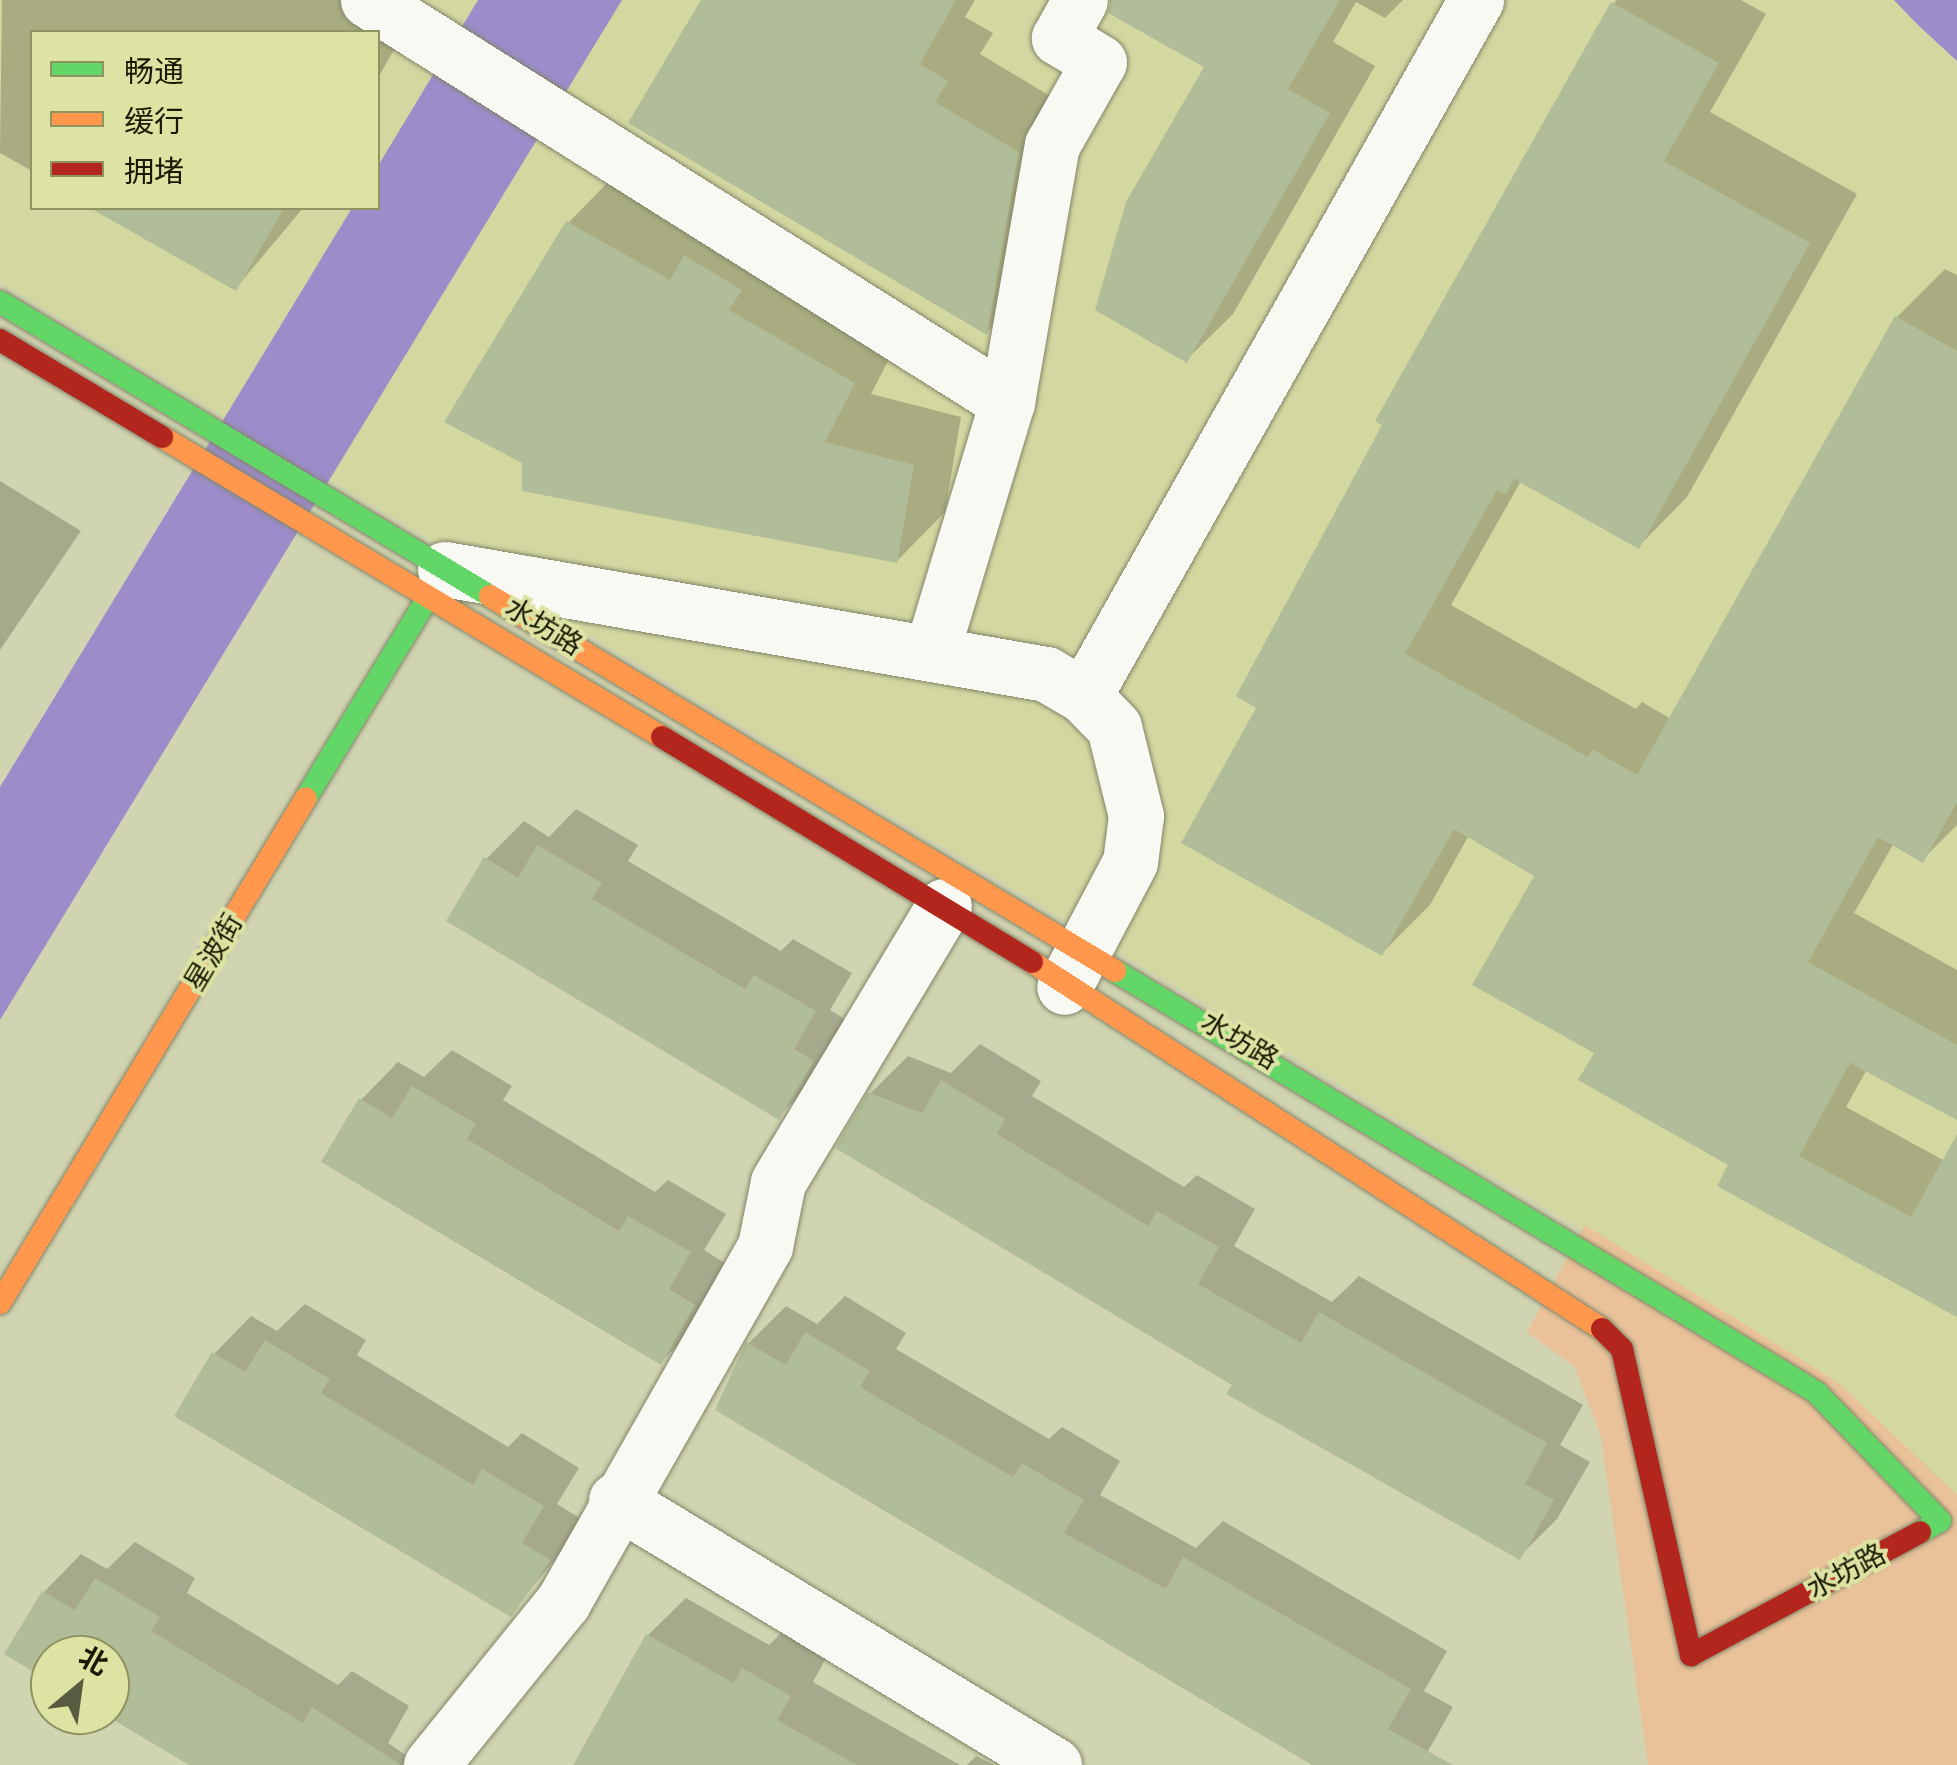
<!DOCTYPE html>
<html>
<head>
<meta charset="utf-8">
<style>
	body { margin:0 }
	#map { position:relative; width:1957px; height:1765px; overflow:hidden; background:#d1d4b1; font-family:"Public Sans","Noto Sans SC",sans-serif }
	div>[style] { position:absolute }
	.built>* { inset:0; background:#d3d7a0 }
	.green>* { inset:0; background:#e9c29a }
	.water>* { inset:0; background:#9c8cca }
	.shadow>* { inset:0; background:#0003 }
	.building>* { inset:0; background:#b1bd98 }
	.roads { filter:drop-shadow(0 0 2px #838569) drop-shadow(0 0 2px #838569) }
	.street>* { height:55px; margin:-27.5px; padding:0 27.5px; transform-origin:27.5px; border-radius:27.5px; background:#f8f9f3 }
	.fast>* { height:22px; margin:-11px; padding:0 11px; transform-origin:11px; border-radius:11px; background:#63d668 }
	.slow>* { height:22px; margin:-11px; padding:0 11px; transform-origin:11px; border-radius:11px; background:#ff974d }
	.jam>* { height:22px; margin:-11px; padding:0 11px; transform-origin:11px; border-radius:11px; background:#b3261e }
	span { translate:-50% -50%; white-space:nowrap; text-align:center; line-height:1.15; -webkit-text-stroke:8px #dde3a2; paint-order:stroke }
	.street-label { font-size:28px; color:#191a03 }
	.legend { position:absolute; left:30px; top:30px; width:350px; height:180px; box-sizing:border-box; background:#dde3a2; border:2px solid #8f9362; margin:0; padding:12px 18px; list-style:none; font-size:30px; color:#191a03 }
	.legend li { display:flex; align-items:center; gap:20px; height:50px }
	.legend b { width:50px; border:2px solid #8f9362 }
	.north { position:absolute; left:30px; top:1635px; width:100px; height:100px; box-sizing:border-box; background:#dde3a2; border:2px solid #8f9362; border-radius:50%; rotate:29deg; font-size:28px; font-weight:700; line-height:40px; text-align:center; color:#191a03 }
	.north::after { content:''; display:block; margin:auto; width:35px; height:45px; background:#595b40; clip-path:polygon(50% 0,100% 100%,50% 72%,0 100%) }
</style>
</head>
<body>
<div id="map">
	<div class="built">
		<div style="clip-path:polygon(evenodd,0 0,1894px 0,1957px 61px,1957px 1495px,1840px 1384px,0 282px,0 0,32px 32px,378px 32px,378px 208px,32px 208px,32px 32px)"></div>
	</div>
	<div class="green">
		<div style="clip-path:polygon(1585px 1225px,1840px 1384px,1957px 1495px,1957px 1765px,1648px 1765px,1601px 1437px,1575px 1367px,1527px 1332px)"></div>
	</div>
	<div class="water">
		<div style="clip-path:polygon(478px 0,622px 0,0 1020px,0 787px,352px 208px,378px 208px,378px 166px)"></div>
		<div style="clip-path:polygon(1894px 0,1957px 0,1957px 61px,1918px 25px)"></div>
	</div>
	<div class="shadow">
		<div style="clip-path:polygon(371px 0,400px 39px,378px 78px,378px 32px,32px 32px,32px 171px,0 153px,2px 0)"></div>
		<div style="clip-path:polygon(704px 0,975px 0,965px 17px,993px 33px,980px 54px,1065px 105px,1033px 286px,987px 332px)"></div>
		<div style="clip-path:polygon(1110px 0,1403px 0,1385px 18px,1356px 2px,1333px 42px,1375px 66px,1233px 314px,1186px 360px,1207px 66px,1110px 11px)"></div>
		<div style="clip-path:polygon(1616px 0,1741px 0,1766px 14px,1710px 112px,1857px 194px,1687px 497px,1639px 546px,1521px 481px,1451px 605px,1636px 709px,1642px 702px,1671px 719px,1897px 317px,1945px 269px,1957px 275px,1957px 825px,1923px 859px,1894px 843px,1854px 913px,1957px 970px,1957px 1117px,1867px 1069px,1846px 1107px,1945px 1161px,1957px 1139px,1957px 1314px,1732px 1164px,1597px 1052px,1537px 875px,1469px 835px,1430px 905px,1382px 953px,1260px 707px)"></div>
		<div style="clip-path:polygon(616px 174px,902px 334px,871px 394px,961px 417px,945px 512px,897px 561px,568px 223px)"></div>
		<div style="clip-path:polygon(95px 208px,303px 208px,236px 288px)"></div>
		<div style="clip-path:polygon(0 481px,81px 531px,0 650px)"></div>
		<div style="clip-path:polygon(576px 809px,638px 845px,628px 861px,781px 951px,793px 939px,852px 973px,830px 1010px,850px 1022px,816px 1079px,779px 1116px,486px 859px,524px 821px,549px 837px)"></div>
		<div style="clip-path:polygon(980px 1044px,1041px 1081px,1032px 1096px,1184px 1187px,1197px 1175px,1255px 1209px,1234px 1246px,1332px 1302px,1359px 1276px,1583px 1405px,1560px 1445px,1590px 1462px,1557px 1519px,1519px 1557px,1235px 1384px,870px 1094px,908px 1056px,951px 1073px)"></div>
		<div style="clip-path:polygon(452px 1050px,512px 1086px,503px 1100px,655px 1192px,668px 1180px,726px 1214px,704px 1250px,731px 1267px,699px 1325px,661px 1362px,361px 1100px,398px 1062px,424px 1077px)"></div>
		<div style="clip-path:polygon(845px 1296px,906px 1333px,896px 1349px,1049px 1439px,1062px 1427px,1120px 1461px,1100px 1495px,1196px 1548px,1223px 1521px,1447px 1651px,1424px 1691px,1453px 1707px,1420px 1765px,1320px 1765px,748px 1344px,786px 1306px,817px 1324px)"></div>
		<div style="clip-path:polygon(305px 1304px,366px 1340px,357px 1355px,508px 1447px,522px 1433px,579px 1468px,557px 1504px,586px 1522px,510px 1614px,214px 1354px,251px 1316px,277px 1331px)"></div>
		<div style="clip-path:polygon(135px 1542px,195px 1578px,187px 1593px,338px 1685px,352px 1671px,409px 1706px,388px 1743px,420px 1765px,194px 1765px,110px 1655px,50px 1655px,50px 1679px,44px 1592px,81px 1554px,107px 1569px)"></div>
		<div style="clip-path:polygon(686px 1598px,769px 1645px,782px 1632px,826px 1658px,813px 1682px,960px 1765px,576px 1765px,648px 1635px)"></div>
		<div style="clip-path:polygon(976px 1756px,994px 1765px,967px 1765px)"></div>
	</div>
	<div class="building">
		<div style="clip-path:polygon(701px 0,956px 0,920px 64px,948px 81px,935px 102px,1019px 152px,987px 335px,628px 123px)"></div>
		<div style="clip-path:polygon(1111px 0,1340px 0,1288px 89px,1330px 113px,1187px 363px,1095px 310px,1126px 202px,1204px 67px,1108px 13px)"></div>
		<div style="clip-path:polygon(1611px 2px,1719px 63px,1664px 161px,1810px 243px,1639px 549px,1514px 479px,1506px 494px,1497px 490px,1405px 654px,1588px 757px,1592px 749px,1637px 775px,1895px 316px,1957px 351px,1957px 802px,1923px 863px,1878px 837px,1808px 962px,1957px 1045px,1957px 1120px,1850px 1063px,1799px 1156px,1911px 1217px,1957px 1134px,1957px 1317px,1717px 1186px,1728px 1165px,1578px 1080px,1594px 1053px,1472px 985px,1534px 876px,1454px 829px,1382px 956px,1181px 843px,1256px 708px,1236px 696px,1382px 425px,1375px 421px)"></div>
		<div style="clip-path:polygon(90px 208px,284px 208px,236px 291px)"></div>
		<div style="clip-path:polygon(566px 221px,670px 280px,684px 255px,742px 290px,729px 310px,855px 383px,825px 442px,914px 465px,897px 563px,522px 491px,522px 463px,444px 422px)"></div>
		<div style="clip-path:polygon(537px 845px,602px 883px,592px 899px,745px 989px,754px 975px,816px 1011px,794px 1049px,814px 1061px,779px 1120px,446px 921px,484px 857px,518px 878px)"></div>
		<div style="clip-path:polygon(941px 1080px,1005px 1119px,997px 1134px,1148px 1226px,1157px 1211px,1219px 1247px,1198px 1284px,1301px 1343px,1319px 1312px,1547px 1443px,1525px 1484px,1554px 1500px,1520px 1560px,1226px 1394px,1232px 1385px,835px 1148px,868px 1092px,922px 1113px)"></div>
		<div style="clip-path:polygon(412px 1086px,476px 1124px,467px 1139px,619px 1231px,628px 1216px,691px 1252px,669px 1289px,695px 1305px,661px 1365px,321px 1162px,359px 1098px,392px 1118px)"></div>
		<div style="clip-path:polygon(805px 1332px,870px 1371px,860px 1387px,1013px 1477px,1022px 1463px,1084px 1500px,1064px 1533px,1166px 1589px,1183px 1557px,1411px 1689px,1388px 1729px,1453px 1765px,1312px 1765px,715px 1410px,746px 1342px,786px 1365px)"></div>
		<div style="clip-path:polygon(265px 1340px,330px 1379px,321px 1393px,473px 1485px,482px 1469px,544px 1506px,522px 1543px,551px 1560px,511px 1617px,174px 1416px,212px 1352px,245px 1372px)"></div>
		<div style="clip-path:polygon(95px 1578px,160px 1617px,151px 1631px,303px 1723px,312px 1707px,401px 1765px,189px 1765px,105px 1715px,110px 1655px,50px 1655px,50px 1682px,4px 1654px,42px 1591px,75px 1610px)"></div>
		<div style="clip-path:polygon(646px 1634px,734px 1683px,742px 1668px,791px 1696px,777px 1720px,857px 1765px,573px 1765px)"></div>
	</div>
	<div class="roads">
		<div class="street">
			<div style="left:368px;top:0;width:755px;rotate:32.17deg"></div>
			<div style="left:1007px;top:402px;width:263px;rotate:106.8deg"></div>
			<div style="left:1007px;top:402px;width:261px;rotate:-80.1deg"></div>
			<div style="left:1052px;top:145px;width:95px;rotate:-60.5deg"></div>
			<div style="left:1099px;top:62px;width:47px;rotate:-149deg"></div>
			<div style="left:1059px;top:38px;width:43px;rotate:-61.1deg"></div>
			<div style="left:445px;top:569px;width:610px;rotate:9.91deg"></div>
			<div style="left:1046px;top:674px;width:44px;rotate:30.1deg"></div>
			<div style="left:1084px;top:696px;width:43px;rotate:45.9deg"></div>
			<div style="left:1114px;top:727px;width:92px;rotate:76.1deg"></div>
			<div style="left:1136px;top:816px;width:46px;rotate:97.4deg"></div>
			<div style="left:1130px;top:862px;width:141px;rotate:117.8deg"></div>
			<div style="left:1084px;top:696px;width:799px;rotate:-60.61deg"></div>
			<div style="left:616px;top:1500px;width:512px;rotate:31.17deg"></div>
			<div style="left:431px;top:1765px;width:210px;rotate:-51deg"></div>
			<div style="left:563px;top:1602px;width:409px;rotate:-60.4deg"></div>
			<div style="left:765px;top:1246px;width:65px;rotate:-78.5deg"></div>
			<div style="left:778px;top:1182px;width:322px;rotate:-59deg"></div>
		</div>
		<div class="fast">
			<div style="left:0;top:302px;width:571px;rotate:30.96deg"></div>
			<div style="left:306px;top:798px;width:231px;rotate:-58.7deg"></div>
			<div style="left:1115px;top:971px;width:818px;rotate:30.99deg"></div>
			<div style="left:1816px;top:1392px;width:179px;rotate:46.1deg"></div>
			<div style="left:1940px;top:1521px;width:23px;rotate:151deg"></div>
		</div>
		<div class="slow">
			<div style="left:162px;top:437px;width:583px;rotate:30.96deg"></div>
			<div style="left:490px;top:596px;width:729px;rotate:30.96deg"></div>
			<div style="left:1032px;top:962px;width:678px;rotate:32.78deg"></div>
			<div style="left:0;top:1303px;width:590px;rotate:-58.79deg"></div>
		</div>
		<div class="jam">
			<div style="left:0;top:340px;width:189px;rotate:30.9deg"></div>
			<div style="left:662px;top:737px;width:433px;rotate:31.3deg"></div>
			<div style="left:1602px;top:1329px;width:28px;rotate:45deg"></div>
			<div style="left:1622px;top:1349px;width:314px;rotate:77.3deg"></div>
			<div style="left:1691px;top:1655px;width:260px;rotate:-28.2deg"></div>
		</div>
	</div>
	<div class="street-label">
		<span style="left:544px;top:626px;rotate:31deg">水坊路</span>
		<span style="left:213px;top:952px;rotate:-59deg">星波街</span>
		<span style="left:1240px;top:1040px;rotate:31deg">水坊路</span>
		<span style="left:1846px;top:1571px;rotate:-28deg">水坊路</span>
	</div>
	<ul class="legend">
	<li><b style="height:12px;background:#63d668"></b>畅通</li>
	<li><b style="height:12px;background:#ff974d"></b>缓行</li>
	<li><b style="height:12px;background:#b3261e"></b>拥堵</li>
	</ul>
	<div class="north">北</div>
</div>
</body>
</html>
